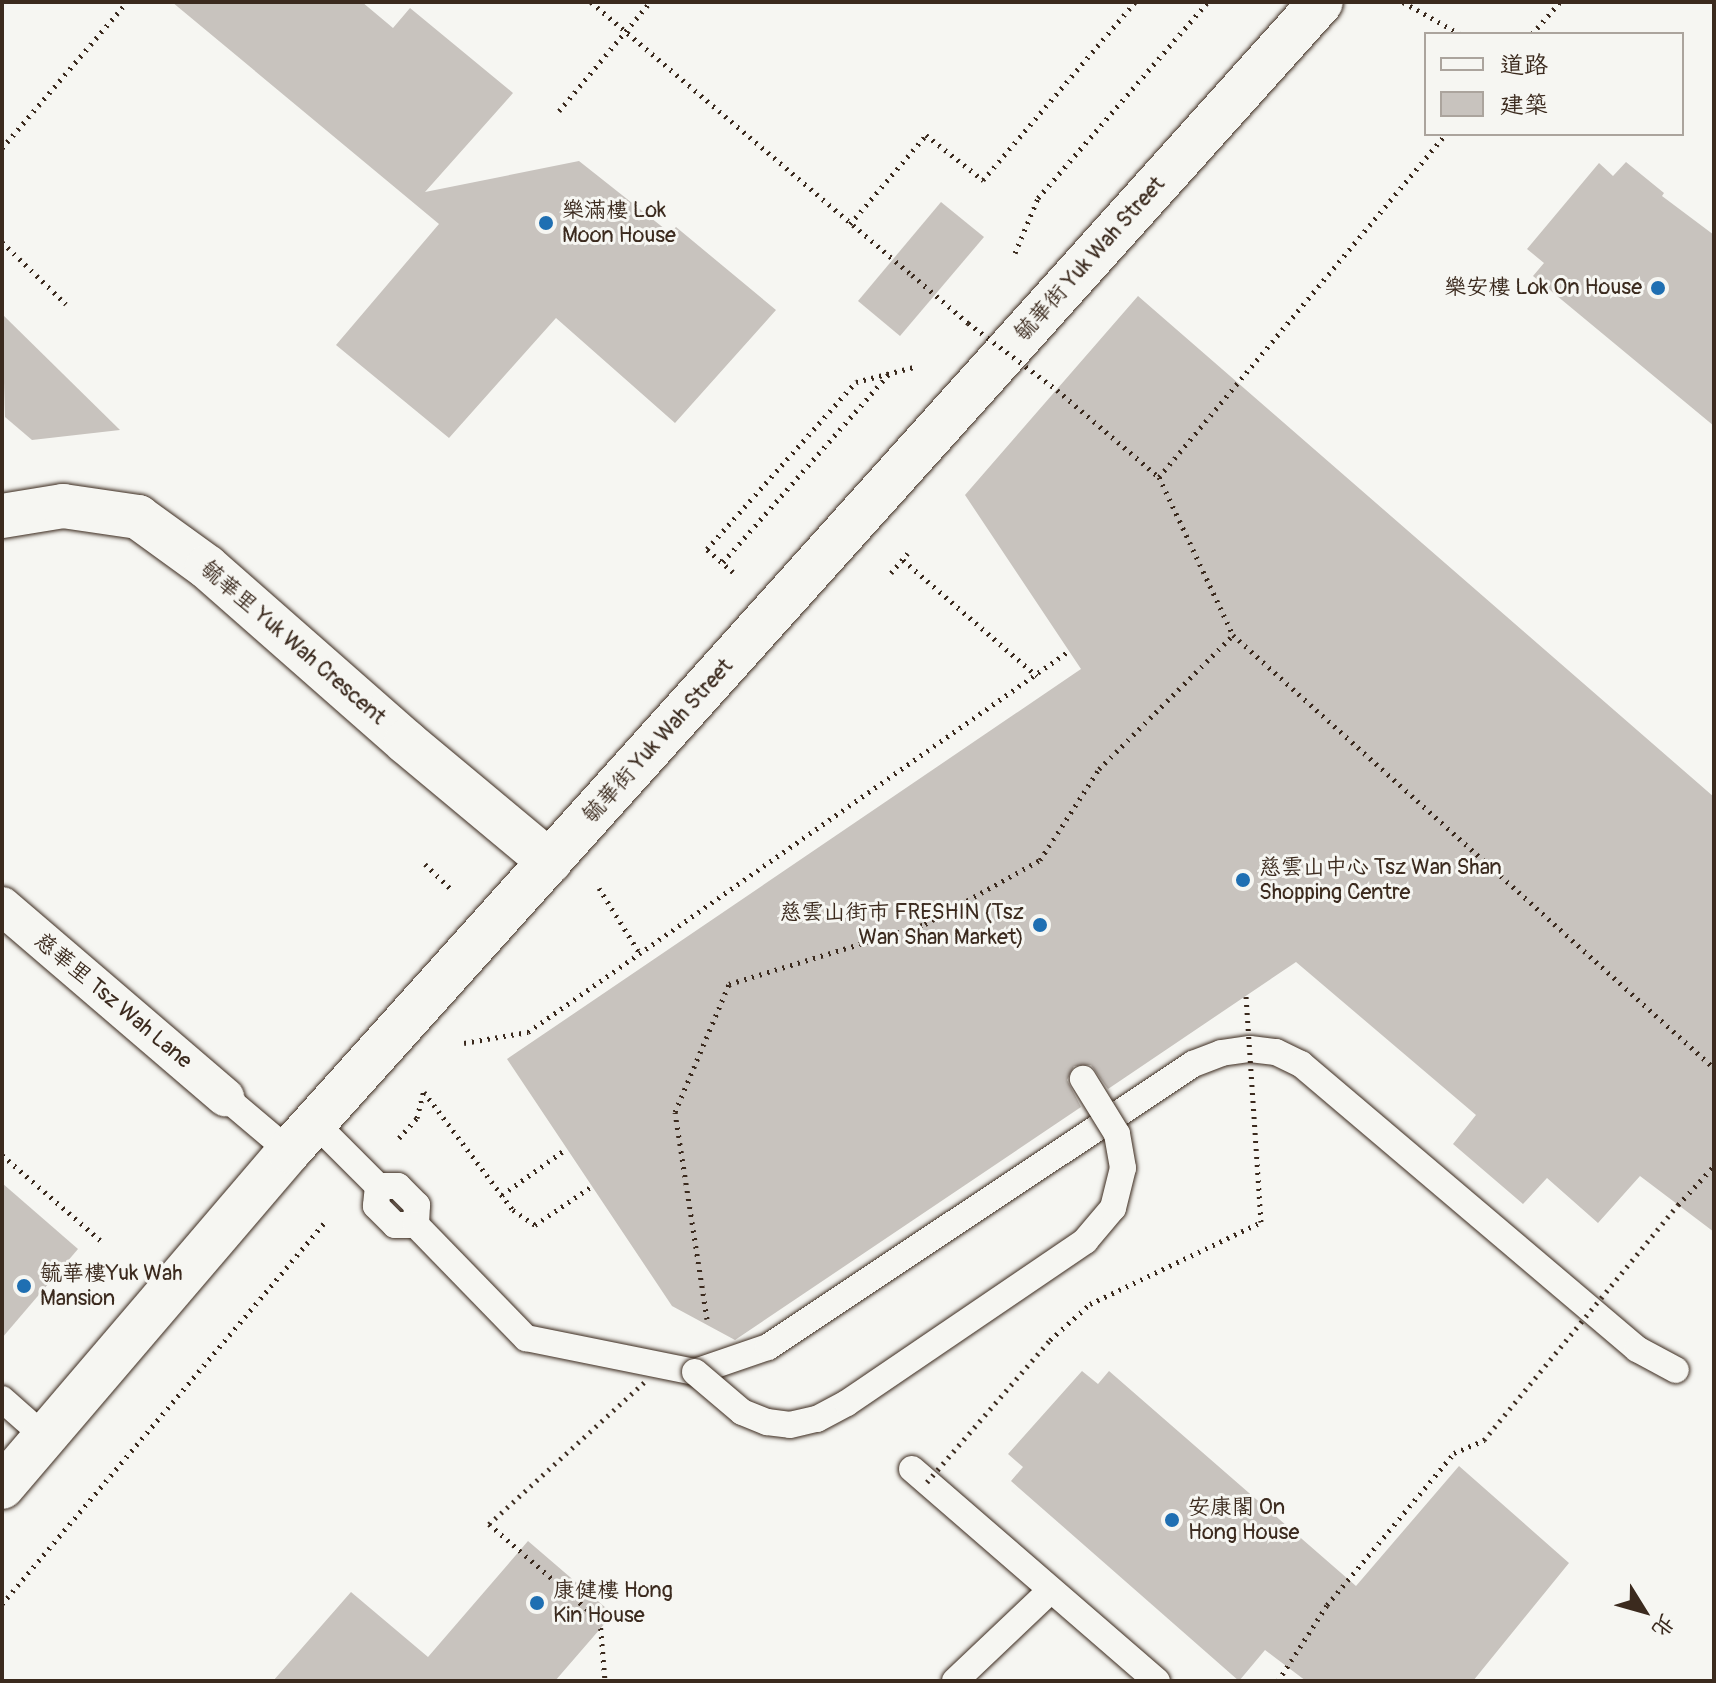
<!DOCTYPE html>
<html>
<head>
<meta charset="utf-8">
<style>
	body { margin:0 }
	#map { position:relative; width:1716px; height:1683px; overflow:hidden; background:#f6f6f2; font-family:Pangolin,"LXGW WenKai TC",sans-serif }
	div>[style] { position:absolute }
	.building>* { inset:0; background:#c8c3be }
	.path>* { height:5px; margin-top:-2.5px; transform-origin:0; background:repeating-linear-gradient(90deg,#3b2a1e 0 2px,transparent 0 8px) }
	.roads { filter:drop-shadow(0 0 2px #3b2a1e) drop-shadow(0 0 2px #3b2a1e) }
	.service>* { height:26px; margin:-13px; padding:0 13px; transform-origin:13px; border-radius:13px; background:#f6f6f2 }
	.pedestrian>* { height:38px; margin:-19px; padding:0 19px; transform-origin:19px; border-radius:19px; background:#f6f6f2 }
	.minor>* { height:44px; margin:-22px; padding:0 22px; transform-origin:22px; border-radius:22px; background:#f6f6f2 }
	.path-bridge>* { height:5px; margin-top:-2.5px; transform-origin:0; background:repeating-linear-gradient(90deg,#3b2a1e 0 2px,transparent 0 8px) }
	.bridges { filter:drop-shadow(0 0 2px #3b2a1e) drop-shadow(0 0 2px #3b2a1e) }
	.service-bridge>* { height:26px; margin:-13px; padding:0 13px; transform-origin:13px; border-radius:13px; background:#f6f6f2 }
	.dots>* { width:22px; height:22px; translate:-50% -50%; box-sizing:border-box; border:4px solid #f6f6f2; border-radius:50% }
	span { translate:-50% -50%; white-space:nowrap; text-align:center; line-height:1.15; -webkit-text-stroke:6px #f6f6f2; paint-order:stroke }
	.poi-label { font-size:22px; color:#3b2a1e }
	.left { translate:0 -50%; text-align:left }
	.right { translate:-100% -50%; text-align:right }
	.street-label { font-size:22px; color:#3b2a1e }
	.frame { position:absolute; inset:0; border:4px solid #3b2a1e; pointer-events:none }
	.legend { position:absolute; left:1424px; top:32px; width:260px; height:104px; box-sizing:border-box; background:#f6f6f2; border:2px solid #aba49d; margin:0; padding:10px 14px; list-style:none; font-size:24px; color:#3b2a1e }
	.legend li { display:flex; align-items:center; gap:16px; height:40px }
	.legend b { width:40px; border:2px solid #aba49d }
	.north { position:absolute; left:1604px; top:1571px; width:80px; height:80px; -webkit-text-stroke:6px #f6f6f2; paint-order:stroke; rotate:127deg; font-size:22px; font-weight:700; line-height:32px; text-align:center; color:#3b2a1e }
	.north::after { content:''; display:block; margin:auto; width:28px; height:36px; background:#3b2a1e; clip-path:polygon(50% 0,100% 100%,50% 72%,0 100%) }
</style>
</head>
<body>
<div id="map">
	<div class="building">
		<div style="clip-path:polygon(172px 2px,362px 2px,393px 28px,410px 8px,513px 93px,425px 192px,579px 161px,670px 233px,676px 227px,776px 310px,675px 423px,556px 318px,449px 438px,336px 345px,439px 224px)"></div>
		<div style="clip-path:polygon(1626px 162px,1664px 193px,1662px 196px,1714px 235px,1714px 426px,1533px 276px,1544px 263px,1527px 249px,1599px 163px,1613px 176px)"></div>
		<div style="clip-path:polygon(941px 202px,984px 237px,900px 336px,858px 301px)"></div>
		<div style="clip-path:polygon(1138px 296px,1714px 797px,1714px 1232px,1640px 1176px,1598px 1223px,1547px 1178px,1523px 1204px,1453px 1144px,1476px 1115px,1296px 962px,1108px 1089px,1091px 1065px,1074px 1066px,1067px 1080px,1081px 1107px,735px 1340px,672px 1306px,507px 1059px,1081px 669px,965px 495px)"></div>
		<div style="clip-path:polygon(2px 314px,120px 430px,32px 440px,5px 417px)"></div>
		<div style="clip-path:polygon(2px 1183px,78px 1249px,2px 1338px)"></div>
		<div style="clip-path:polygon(1082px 1371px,1098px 1384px,1109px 1371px,1356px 1586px,1459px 1466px,1569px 1563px,1473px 1681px,1306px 1681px,1265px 1650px,1239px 1681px,1011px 1481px,1023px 1467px,1008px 1454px)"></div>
		<div style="clip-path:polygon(528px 1541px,613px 1614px,555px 1681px,273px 1681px,351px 1592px,428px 1657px)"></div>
	</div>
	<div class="path">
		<div style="left:591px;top:2px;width:421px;rotate:40.4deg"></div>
		<div style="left:1403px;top:2px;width:65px;rotate:29.3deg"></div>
		<div style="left:1532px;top:34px;width:43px;rotate:-48.8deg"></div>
		<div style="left:559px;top:111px;width:142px;rotate:-50.1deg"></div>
		<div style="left:2px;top:148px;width:192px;rotate:-49.4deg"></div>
		<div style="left:850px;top:224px;width:117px;rotate:-49.5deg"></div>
		<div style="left:926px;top:135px;width:73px;rotate:38.3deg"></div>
		<div style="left:983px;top:180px;width:234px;rotate:-49.5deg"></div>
		<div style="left:2px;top:242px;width:89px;rotate:44.1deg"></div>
		<div style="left:1015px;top:253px;width:60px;rotate:-67.3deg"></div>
		<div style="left:1038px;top:198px;width:259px;rotate:-49.1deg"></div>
		<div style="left:1057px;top:390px;width:134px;rotate:40.5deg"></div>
		<div style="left:1159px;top:477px;width:174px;rotate:64.9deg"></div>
		<div style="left:1159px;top:477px;width:447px;rotate:-50.1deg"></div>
		<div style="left:903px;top:560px;width:177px;rotate:40.9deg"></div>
		<div style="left:723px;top:562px;width:251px;rotate:-48.6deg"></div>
		<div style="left:733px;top:572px;width:35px;rotate:-139deg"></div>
		<div style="left:707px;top:549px;width:224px;rotate:-48.3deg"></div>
		<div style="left:856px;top:382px;width:60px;rotate:-14.5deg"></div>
		<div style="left:891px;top:573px;width:26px;rotate:-50deg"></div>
		<div style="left:425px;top:864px;width:35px;rotate:44deg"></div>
		<div style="left:599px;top:888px;width:75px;rotate:58deg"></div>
		<div style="left:464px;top:1043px;width:65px;rotate:-9.8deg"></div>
		<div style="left:528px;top:1032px;width:662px;rotate:-35.16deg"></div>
		<div style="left:424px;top:1092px;width:148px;rotate:53deg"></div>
		<div style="left:513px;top:1210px;width:27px;rotate:34deg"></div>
		<div style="left:535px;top:1225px;width:69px;rotate:-34.4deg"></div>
		<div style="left:399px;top:1138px;width:27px;rotate:-48deg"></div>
		<div style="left:417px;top:1118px;width:30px;rotate:-76deg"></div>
		<div style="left:2px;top:1155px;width:130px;rotate:40.9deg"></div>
		<div style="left:502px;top:1195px;width:79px;rotate:-35.7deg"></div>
		<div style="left:1678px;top:1205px;width:53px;rotate:-47.3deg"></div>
		<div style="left:707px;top:1319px;width:209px;rotate:-98.8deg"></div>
		<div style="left:675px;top:1112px;width:139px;rotate:-67.1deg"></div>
		<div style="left:729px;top:984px;width:205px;rotate:-17deg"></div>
		<div style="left:925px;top:924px;width:132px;rotate:-29.1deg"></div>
		<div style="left:1040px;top:860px;width:108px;rotate:-57deg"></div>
		<div style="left:1099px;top:769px;width:190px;rotate:-45deg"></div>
		<div style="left:1233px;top:635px;width:647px;rotate:41.99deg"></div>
		<div style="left:489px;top:1524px;width:147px;rotate:40.9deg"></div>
		<div style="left:600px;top:1620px;width:61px;rotate:85.3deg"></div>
		<div style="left:2px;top:1604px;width:500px;rotate:-49.78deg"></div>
		<div style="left:1278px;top:1681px;width:90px;rotate:-57.2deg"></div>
		<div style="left:1327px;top:1605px;width:198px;rotate:-50.1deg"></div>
		<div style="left:1454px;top:1453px;width:33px;rotate:-23deg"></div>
	</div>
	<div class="roads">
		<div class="service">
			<div style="left:225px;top:1097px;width:84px;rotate:40.2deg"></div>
			<div style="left:314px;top:1122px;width:91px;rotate:45deg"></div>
			<div style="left:378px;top:1186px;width:20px"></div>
			<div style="left:398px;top:1186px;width:27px;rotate:45deg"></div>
			<div style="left:417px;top:1205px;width:20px;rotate:93deg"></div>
			<div style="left:378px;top:1186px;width:20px;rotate:96deg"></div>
			<div style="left:376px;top:1206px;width:27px;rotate:45deg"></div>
			<div style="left:395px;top:1225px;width:21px"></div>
			<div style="left:416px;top:1225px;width:158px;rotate:45.8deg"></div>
			<div style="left:526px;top:1338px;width:172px;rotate:11.4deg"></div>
			<div style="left:695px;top:1372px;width:77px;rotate:-18.9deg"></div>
			<div style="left:768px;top:1347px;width:511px;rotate:-33.66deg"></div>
			<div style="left:1193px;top:1064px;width:30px;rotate:-21deg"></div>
			<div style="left:1221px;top:1053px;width:29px;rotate:-8deg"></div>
			<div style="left:1250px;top:1049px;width:26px;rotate:7deg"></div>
			<div style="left:1276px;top:1052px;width:28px;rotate:26deg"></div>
			<div style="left:1301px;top:1064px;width:441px;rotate:40.3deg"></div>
			<div style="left:1637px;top:1349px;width:44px;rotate:28.3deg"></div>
			<div style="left:2px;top:1399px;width:57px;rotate:41.5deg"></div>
			<div style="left:912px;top:1469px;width:324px;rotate:40.9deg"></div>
			<div style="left:955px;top:1681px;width:132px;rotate:-43.5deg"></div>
		</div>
		<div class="pedestrian">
			<div style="left:2px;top:906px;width:294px;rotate:40.6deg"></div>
		</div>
		<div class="minor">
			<div style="left:2px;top:516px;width:62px;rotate:-9.3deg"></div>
			<div style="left:63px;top:506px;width:76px;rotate:8.3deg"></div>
			<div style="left:138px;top:517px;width:85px;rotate:35.9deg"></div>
			<div style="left:207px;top:567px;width:265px;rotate:41.3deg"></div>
			<div style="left:406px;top:742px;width:187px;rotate:39.8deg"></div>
			<div style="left:2px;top:1487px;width:442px;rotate:-49.5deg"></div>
			<div style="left:289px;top:1151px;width:1544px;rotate:-48.07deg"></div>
		</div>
	</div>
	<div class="path-bridge">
		<div style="left:912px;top:275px;width:74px;rotate:40.6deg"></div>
		<div style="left:968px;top:323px;width:111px;rotate:37deg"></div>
		<div style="left:1484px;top:1440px;width:305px;rotate:-50.5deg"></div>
		<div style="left:927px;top:1482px;width:188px;rotate:-49.1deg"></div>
		<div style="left:1050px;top:1340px;width:54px;rotate:-42deg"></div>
		<div style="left:1090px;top:1304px;width:190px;rotate:-25.6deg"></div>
		<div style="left:1261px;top:1222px;width:226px;rotate:-93.8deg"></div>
		<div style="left:489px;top:1524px;width:215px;rotate:-42.4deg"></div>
	</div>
	<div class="bridges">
		<div class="service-bridge">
			<div style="left:695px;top:1372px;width:62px;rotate:40.4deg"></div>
			<div style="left:742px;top:1412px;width:27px;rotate:22deg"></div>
			<div style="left:767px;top:1422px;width:23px;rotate:7deg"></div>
			<div style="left:790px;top:1425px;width:28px;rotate:-13deg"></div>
			<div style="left:817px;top:1419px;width:34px;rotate:-28deg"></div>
			<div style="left:847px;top:1403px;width:288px;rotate:-34.2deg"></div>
			<div style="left:1085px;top:1241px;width:43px;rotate:-49.7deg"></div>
			<div style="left:1113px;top:1208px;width:41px;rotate:-76deg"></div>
			<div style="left:1123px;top:1168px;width:35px;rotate:-100deg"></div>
			<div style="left:1117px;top:1134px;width:65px;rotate:-121.7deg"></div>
		</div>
	</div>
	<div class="dots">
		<div style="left:546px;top:223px;background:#1f6fb2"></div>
		<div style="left:1658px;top:288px;background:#1f6fb2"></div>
		<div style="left:1243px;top:880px;background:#1f6fb2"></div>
		<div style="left:1040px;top:925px;background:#1f6fb2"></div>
		<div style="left:24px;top:1286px;background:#1f6fb2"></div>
		<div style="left:1172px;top:1520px;background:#1f6fb2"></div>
		<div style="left:537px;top:1603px;background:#1f6fb2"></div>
	</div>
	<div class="poi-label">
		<span class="left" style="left:562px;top:223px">樂滿樓 Lok<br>Moon House</span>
		<span class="right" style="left:1642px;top:288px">樂安樓 Lok On House</span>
		<span class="left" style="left:1259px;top:880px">慈雲山中心 Tsz Wan Shan<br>Shopping Centre</span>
		<span class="right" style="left:1024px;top:925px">慈雲山街市 FRESHIN (Tsz<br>Wan Shan Market)</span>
		<span class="left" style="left:40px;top:1286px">毓華樓Yuk Wah<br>Mansion</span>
		<span class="left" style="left:1188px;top:1520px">安康閣 On<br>Hong House</span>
		<span class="left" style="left:553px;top:1603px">康健樓 Hong<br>Kin House</span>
	</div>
	<div class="street-label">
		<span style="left:1090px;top:259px;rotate:-48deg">毓華街 Yuk Wah Street</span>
		<span style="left:293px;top:643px;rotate:41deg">毓華里 Yuk Wah Crescent</span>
		<span style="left:658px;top:741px;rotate:-48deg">毓華街 Yuk Wah Street</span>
		<span style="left:113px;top:1001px;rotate:40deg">慈華里 Tsz Wah Lane</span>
	</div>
	<div class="frame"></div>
	<ul class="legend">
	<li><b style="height:10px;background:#f6f6f2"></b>道路</li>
	<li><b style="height:22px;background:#c8c3be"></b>建築</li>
	</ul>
	<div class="north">北</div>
</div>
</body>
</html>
